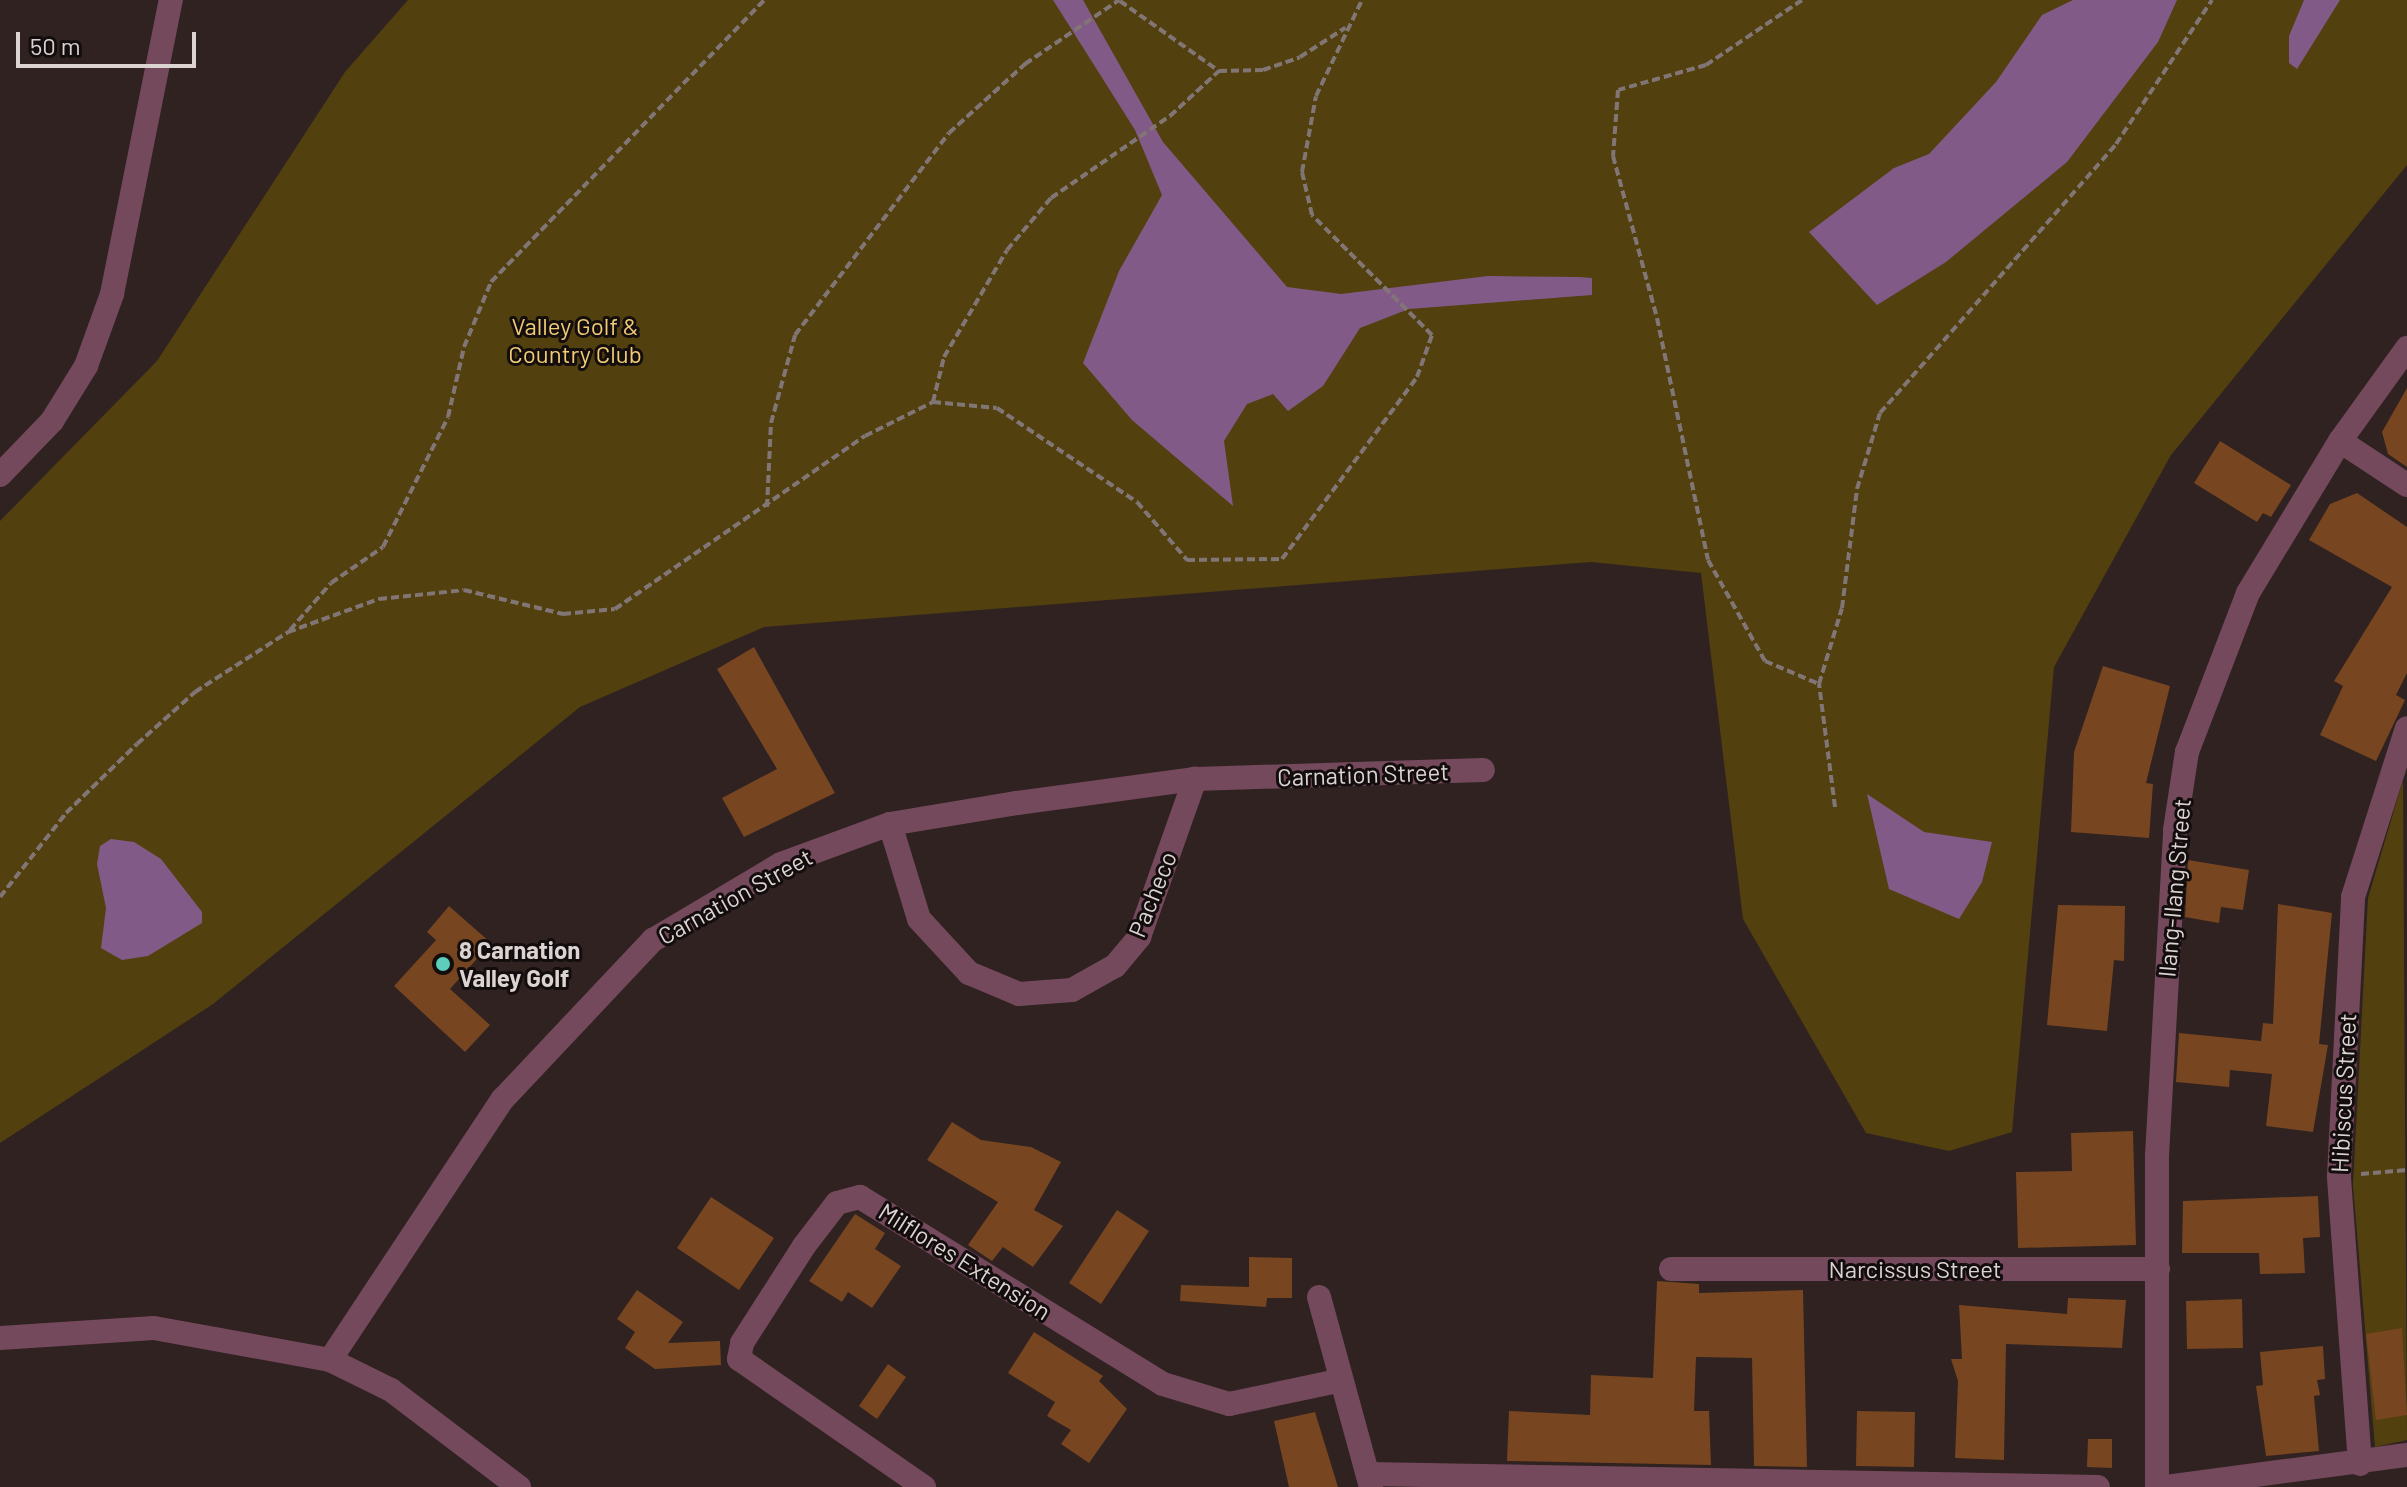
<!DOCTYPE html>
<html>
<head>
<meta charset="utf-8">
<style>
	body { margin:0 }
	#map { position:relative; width:2407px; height:1487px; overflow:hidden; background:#2f2221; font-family:Barlow,sans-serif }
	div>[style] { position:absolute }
	.green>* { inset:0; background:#52400f }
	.water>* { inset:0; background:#825a88 }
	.building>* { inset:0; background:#77451f }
	.path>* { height:4px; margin-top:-2px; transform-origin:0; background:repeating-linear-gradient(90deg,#817675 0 8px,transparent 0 12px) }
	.minor>* { height:24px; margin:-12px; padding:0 12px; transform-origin:12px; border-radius:12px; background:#75495c }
	.dots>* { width:22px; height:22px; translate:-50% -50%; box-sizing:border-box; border:4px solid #130d0d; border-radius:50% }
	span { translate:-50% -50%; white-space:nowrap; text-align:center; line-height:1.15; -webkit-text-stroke:6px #130d0d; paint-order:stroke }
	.park-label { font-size:24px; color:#f2cc74 }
	.street-label { font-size:24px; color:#dcd4d3 }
	.poi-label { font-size:24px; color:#dcd4d3; font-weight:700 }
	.left { translate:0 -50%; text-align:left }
	.scale { position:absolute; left:16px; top:32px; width:180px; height:36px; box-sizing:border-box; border:4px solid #dcd4d3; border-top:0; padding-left:10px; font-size:24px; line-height:28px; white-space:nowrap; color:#dcd4d3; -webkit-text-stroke:6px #130d0d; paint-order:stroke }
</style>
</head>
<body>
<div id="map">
	<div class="green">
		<div style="clip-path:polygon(408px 0,2407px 0,2407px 165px,2171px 455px,2054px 667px,2012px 1132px,1949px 1151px,1866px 1133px,1743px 919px,1701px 573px,1591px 562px,764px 627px,580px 707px,213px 1004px,0 1143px,0 521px,157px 361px,345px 72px)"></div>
		<div style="clip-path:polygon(2403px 780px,2407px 1440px,2375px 1447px,2353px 1185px,2368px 898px)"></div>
	</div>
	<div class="water">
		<div style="clip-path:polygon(1053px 0,1083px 0,1163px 142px,1287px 287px,1341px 294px,1488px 276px,1579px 277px,1592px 278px,1592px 295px,1409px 309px,1360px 328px,1323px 386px,1288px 411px,1273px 394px,1247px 404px,1224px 441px,1233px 506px,1132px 420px,1083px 363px,1119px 271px,1162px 195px,1135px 130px)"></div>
		<div style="clip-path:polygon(2073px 0,2177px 0,2158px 42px,2067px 162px,1946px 262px,1877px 305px,1809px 232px,1894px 168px,1929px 154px,1996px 82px,2042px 15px)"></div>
		<div style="clip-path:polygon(2304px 0,2340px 0,2297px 69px,2289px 63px,2289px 36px)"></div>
		<div style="clip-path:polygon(1867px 794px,1924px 832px,1992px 842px,1982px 882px,1959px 919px,1889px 889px)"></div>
		<div style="clip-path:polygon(111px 839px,134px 842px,161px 859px,202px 912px,202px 923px,148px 956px,122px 960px,101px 948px,106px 908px,97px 864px,100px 846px)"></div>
	</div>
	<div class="building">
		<div style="clip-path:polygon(2407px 388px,2407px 467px,2388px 454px,2382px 432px)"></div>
		<div style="clip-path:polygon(2220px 441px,2291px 485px,2271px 517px,2263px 513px,2257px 522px,2194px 483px)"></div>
		<div style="clip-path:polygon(2357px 493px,2407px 527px,2407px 673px,2396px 695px,2405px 700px,2376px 761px,2320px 735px,2343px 686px,2334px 681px,2392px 587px,2309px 540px,2330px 504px)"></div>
		<div style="clip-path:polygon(754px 647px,835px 793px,744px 837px,722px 798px,777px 769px,717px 669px)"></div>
		<div style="clip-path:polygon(2103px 666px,2170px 686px,2146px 783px,2153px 784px,2149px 838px,2071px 832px,2074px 752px)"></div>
		<div style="clip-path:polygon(2188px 860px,2249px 870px,2243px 910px,2221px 907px,2219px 923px,2185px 917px)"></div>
		<div style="clip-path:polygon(2278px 904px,2332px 913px,2319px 1044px,2328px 1045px,2313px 1132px,2266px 1126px,2272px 1074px,2230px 1070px,2229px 1087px,2176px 1082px,2179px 1033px,2261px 1041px,2263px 1023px,2273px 1024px)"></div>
		<div style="clip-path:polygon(2058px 905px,2125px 906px,2124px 961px,2114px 960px,2107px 1031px,2047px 1025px)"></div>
		<div style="clip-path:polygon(449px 906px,491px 943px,450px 989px,490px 1025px,465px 1052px,394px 986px,436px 940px,427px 932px)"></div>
		<div style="clip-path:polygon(952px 1122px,981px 1140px,1031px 1147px,1061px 1162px,1034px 1210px,1063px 1226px,1033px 1267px,1003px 1247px,992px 1261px,968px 1245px,998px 1202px,927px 1160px)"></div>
		<div style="clip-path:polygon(2133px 1131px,2136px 1245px,2018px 1248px,2016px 1172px,2072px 1171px,2071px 1133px)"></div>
		<div style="clip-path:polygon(2318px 1196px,2320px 1237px,2303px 1238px,2305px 1273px,2260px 1274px,2259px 1253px,2182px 1253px,2183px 1201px)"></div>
		<div style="clip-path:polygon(711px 1197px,774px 1238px,739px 1290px,677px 1248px)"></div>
		<div style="clip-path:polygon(1117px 1210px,1149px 1231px,1101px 1304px,1069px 1283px)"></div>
		<div style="clip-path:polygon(855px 1214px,885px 1233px,875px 1249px,901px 1266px,872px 1308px,848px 1292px,842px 1302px,809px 1281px)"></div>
		<div style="clip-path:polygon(1249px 1257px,1292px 1258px,1292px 1298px,1267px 1298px,1266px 1307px,1180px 1301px,1181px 1285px,1249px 1287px)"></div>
		<div style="clip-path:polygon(1657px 1281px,1699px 1284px,1699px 1293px,1803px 1290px,1807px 1467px,1754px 1466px,1752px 1358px,1696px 1357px,1694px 1411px,1709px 1411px,1711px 1465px,1507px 1461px,1509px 1411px,1590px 1415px,1591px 1375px,1653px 1378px)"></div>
		<div style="clip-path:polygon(637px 1290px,683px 1322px,668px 1343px,720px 1341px,721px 1365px,655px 1369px,625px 1348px,635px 1332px,617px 1319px)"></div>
		<div style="clip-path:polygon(2068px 1298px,2126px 1300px,2122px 1348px,2006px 1344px,2004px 1460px,1955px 1458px,1958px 1381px,1951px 1359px,1962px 1359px,1959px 1305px,2067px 1314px)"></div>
		<div style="clip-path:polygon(2242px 1299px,2243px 1348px,2187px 1349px,2186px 1301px)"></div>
		<div style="clip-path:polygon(2402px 1328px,2407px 1415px,2376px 1420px,2366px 1334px)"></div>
		<div style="clip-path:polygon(1034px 1332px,1103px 1376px,1099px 1381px,1127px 1409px,1089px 1463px,1061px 1444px,1071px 1430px,1047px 1416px,1055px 1402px,1008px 1373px)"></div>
		<div style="clip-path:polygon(2323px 1346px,2325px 1379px,2317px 1380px,2320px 1395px,2314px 1396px,2319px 1451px,2266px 1456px,2256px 1386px,2263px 1385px,2260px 1352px)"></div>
		<div style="clip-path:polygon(888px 1364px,906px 1377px,877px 1419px,859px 1406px)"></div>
		<div style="clip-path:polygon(1857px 1411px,1915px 1412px,1914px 1467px,1856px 1466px)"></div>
		<div style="clip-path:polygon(1315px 1412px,1338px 1487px,1289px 1487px,1274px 1421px)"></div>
		<div style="clip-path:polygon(2088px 1439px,2112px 1439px,2112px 1468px,2087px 1467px)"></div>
	</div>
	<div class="path">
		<div style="left:1802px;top:0;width:116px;rotate:145.9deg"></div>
		<div style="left:1706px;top:65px;width:91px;rotate:164.1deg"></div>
		<div style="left:1618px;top:90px;width:66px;rotate:94.3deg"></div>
		<div style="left:1613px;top:156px;width:168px;rotate:74.8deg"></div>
		<div style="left:1657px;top:318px;width:247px;rotate:78.1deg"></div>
		<div style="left:1708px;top:560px;width:116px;rotate:60.6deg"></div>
		<div style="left:1765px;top:661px;width:59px;rotate:23.1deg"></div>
		<div style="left:1120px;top:1px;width:121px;rotate:35.3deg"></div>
		<div style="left:1219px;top:71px;width:44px;rotate:-1.3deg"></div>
		<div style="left:1263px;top:70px;width:39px;rotate:-19deg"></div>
		<div style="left:1300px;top:57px;width:54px;rotate:-32.8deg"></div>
		<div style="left:933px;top:402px;width:46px;rotate:-76.3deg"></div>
		<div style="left:944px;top:357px;width:124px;rotate:-59.5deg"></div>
		<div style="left:1007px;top:250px;width:68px;rotate:-49.8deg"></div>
		<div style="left:1051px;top:198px;width:145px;rotate:-34.6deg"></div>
		<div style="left:1170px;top:116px;width:67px;rotate:-42.6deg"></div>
		<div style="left:767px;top:507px;width:84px;rotate:-87.3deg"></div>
		<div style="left:771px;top:423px;width:91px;rotate:-74.7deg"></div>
		<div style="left:795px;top:335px;width:254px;rotate:-52.7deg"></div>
		<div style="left:949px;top:133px;width:103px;rotate:-42.2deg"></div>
		<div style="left:1025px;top:64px;width:114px;rotate:-34.2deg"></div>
		<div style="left:290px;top:630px;width:62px;rotate:-48.9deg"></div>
		<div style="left:331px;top:583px;width:63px;rotate:-34.7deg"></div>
		<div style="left:383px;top:547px;width:145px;rotate:-63.4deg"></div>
		<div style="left:448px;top:417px;width:72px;rotate:-77.1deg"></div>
		<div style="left:464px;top:347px;width:70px;rotate:-67.4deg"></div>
		<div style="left:491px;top:282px;width:392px;rotate:-45.9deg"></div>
		<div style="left:1835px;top:807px;width:124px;rotate:-97.4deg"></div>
		<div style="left:1819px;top:684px;width:79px;rotate:-73.2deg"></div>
		<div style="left:1842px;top:608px;width:120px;rotate:-82.8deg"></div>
		<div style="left:1857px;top:489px;width:79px;rotate:-73.2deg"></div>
		<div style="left:1880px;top:413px;width:358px;rotate:-48.7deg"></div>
		<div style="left:2116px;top:144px;width:173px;rotate:-56.3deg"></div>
		<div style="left:0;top:897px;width:107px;rotate:-51.8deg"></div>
		<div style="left:66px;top:813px;width:99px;rotate:-44.2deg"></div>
		<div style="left:137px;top:744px;width:78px;rotate:-41.9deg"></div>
		<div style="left:195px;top:692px;width:111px;rotate:-32.8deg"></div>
		<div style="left:288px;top:632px;width:97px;rotate:-19.9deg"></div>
		<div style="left:379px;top:599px;width:85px;rotate:-6deg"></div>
		<div style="left:464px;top:590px;width:102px;rotate:13.6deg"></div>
		<div style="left:563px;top:614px;width:52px;rotate:-5.5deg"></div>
		<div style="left:615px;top:609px;width:304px;rotate:-34.7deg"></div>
		<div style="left:865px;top:436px;width:76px;rotate:-26.6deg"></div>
		<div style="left:933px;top:402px;width:64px;rotate:5.4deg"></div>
		<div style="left:997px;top:408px;width:169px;rotate:33.9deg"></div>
		<div style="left:1137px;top:502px;width:77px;rotate:49.2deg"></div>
		<div style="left:1187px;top:560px;width:95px;rotate:-0.6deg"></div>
		<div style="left:1282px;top:559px;width:227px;rotate:-53.4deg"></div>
		<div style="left:1417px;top:377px;width:45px;rotate:-70.3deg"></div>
		<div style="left:1432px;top:335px;width:170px;rotate:-135deg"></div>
		<div style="left:1312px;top:215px;width:44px;rotate:-103.1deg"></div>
		<div style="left:1302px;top:172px;width:77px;rotate:-79.6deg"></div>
		<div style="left:1316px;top:96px;width:106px;rotate:-64.4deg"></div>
		<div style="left:2361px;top:1174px;width:46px;rotate:-5deg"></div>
	</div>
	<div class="minor">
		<div style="left:2340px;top:441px;width:80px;rotate:33.3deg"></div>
		<div style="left:0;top:475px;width:75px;rotate:-46.1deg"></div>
		<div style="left:52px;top:421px;width:65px;rotate:-58.3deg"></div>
		<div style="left:86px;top:366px;width:77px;rotate:-70.1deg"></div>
		<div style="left:112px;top:294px;width:300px;rotate:-78.7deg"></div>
		<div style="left:890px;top:824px;width:99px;rotate:73deg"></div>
		<div style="left:919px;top:919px;width:74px;rotate:47.2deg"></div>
		<div style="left:969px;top:973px;width:54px;rotate:22.8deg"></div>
		<div style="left:1019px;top:994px;width:53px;rotate:-4.3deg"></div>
		<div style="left:1072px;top:990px;width:49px;rotate:-29.2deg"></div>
		<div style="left:1115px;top:966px;width:38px;rotate:-50deg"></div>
		<div style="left:1139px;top:937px;width:168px;rotate:-70.5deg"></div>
		<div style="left:1671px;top:1269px;width:487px"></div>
		<div style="left:1319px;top:1297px;width:197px;rotate:74.7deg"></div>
		<div style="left:0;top:1338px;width:154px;rotate:-3.7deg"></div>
		<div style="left:154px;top:1328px;width:179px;rotate:10.3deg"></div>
		<div style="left:330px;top:1360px;width:68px;rotate:26.2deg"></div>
		<div style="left:391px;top:1390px;width:161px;rotate:37.2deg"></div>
		<div style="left:330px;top:1360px;width:313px;rotate:-56.5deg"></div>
		<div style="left:503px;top:1099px;width:219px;rotate:-46.7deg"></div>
		<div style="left:653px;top:940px;width:149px;rotate:-30.7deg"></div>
		<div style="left:781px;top:864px;width:116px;rotate:-20.2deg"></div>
		<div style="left:890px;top:824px;width:129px;rotate:-9.4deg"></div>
		<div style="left:1017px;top:803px;width:180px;rotate:-7.7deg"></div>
		<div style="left:1195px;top:779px;width:288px;rotate:-1.8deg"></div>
		<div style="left:2360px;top:1464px;width:289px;rotate:-94.2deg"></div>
		<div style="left:2339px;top:1176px;width:279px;rotate:-87.1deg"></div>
		<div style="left:2353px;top:897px;width:177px;rotate:-72.3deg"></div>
		<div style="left:1368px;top:1474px;width:730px;rotate:1.02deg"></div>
		<div style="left:924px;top:1487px;width:225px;rotate:-145.3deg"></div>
		<div style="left:739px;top:1359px;width:16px;rotate:-79deg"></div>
		<div style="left:742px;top:1343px;width:115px;rotate:-57.4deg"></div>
		<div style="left:804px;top:1246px;width:54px;rotate:-52.5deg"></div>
		<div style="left:837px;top:1203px;width:24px;rotate:-15deg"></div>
		<div style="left:860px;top:1197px;width:356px;rotate:31.7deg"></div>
		<div style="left:1163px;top:1384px;width:69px;rotate:16.9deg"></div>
		<div style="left:1229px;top:1404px;width:111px;rotate:-11.9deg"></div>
		<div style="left:2157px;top:1487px;width:331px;rotate:-90deg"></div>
		<div style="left:2157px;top:1156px;width:326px;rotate:-86.8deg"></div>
		<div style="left:2175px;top:830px;width:79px;rotate:-81.3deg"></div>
		<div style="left:2187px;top:752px;width:170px;rotate:-69deg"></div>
		<div style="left:2248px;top:593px;width:178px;rotate:-58.8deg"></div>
		<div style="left:2340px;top:441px;width:115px;rotate:-54.2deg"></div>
		<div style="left:2166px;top:1487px;width:243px;rotate:-7.6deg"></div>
	</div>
	<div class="dots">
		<div style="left:443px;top:964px;background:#5cceba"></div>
	</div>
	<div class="park-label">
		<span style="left:575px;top:340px">Valley Golf &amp;<br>Country Club</span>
	</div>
	<div class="street-label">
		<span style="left:1363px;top:774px;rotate:-2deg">Carnation Street</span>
		<span style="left:2174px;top:888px;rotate:-85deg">Ilang-Ilang Street</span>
		<span style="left:1152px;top:894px;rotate:-68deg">Pacheco</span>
		<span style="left:735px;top:896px;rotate:-29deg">Carnation Street</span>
		<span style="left:2343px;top:1093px;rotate:-87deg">Hibiscus Street</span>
		<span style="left:965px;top:1261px;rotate:32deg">Milflores Extension</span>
		<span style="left:1915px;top:1269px">Narcissus Street</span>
	</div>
	<div class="poi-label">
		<span class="left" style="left:459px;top:964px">8 Carnation<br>Valley Golf</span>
	</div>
	<div class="scale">50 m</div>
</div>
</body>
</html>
